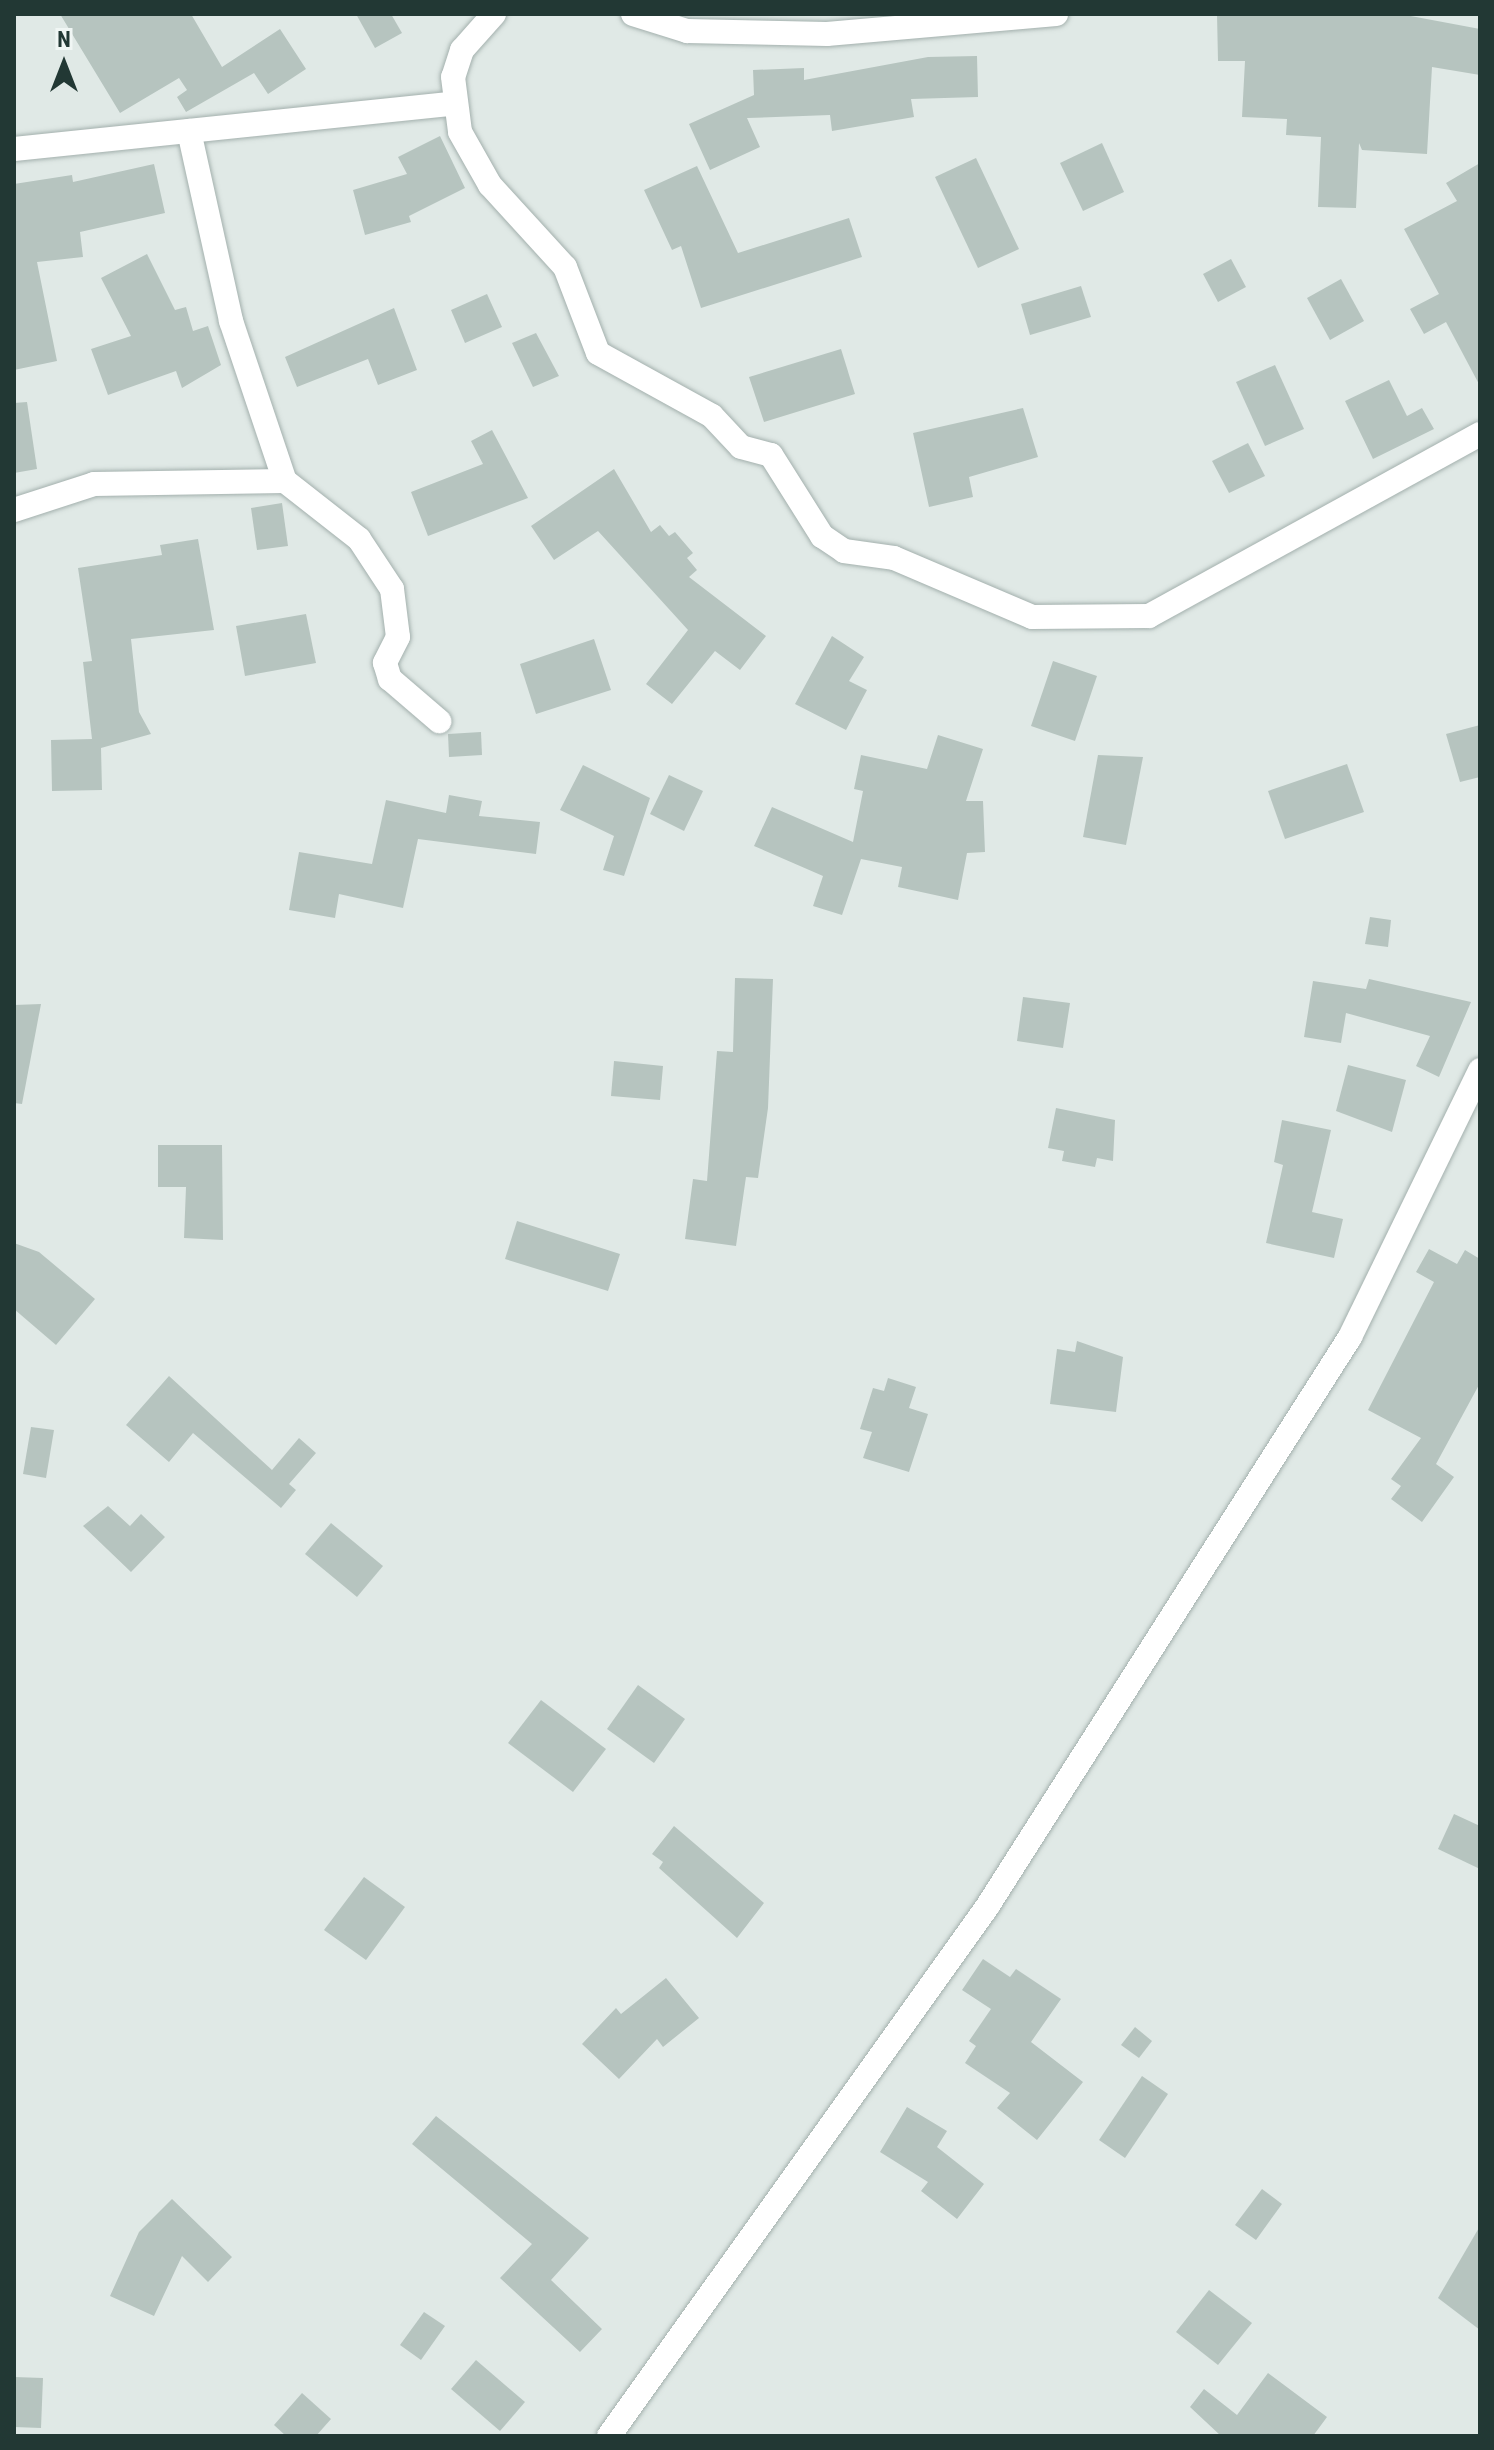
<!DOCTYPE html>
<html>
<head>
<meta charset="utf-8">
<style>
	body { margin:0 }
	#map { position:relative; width:1494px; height:2450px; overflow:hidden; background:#e0e9e6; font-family:"Roboto Condensed",sans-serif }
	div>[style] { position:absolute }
	.building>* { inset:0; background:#b6c4bf }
	.roads { filter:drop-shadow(0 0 2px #a3b0ad) drop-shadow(0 0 2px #a3b0ad) }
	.minor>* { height:24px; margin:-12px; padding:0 12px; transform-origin:12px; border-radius:12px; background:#fff }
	span { translate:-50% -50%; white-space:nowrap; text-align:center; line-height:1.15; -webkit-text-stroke:6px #f0f6f4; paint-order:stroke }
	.frame { position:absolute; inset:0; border:16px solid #223834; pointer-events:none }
	.north { position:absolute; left:24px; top:24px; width:80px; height:80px; -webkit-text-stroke:6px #f0f6f4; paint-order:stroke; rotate:0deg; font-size:22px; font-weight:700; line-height:32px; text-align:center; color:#223834 }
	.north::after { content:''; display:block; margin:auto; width:28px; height:36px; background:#223834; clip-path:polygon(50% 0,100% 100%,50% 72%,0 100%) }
</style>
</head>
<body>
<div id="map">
	<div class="building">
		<div style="clip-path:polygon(60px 14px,191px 14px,222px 67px,280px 29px,306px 69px,268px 94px,254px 73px,186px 112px,177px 97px,187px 90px,179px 78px,120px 113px)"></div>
		<div style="clip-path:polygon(356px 14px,391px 14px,402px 33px,375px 48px)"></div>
		<div style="clip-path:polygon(1217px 14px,1400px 14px,1480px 29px,1480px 75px,1432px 67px,1427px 154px,1362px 150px,1359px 143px,1356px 208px,1318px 207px,1321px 137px,1286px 135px,1287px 119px,1242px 117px,1245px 61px,1218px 61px)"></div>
		<div style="clip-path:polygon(977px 56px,978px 97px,911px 99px,914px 117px,832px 131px,830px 115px,747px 118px,760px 147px,710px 170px,689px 124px,754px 95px,753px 70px,804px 68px,804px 80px,928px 57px)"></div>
		<div style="clip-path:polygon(440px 136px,465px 188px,409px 216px,411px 222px,365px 235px,353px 190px,407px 174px,398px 157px)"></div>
		<div style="clip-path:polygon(1102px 143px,1124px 192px,1083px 211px,1060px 163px)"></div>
		<div style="clip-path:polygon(976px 158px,1019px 249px,978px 268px,935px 177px)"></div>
		<div style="clip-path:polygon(1480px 163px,1480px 386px,1446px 322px,1424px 334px,1410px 309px,1439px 294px,1404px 229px,1457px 201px,1446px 183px)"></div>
		<div style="clip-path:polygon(154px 164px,165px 213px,80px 232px,83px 257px,37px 262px,57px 361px,14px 370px,14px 184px,72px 175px,73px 182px)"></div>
		<div style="clip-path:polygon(697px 166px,738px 253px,849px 218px,862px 257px,701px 308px,681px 246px,672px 250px,644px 190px)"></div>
		<div style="clip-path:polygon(147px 254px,175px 310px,186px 307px,193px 331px,208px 326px,221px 365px,182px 388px,176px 371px,108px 395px,91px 349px,131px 336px,101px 278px)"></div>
		<div style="clip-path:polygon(1231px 259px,1246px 287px,1218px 302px,1203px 274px)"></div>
		<div style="clip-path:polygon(1341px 279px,1364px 321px,1330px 340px,1307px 298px)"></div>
		<div style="clip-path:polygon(1081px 286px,1091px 317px,1030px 335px,1021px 304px)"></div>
		<div style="clip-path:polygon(487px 294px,502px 327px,465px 343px,451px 310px)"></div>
		<div style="clip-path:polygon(394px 308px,417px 370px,378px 385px,368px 359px,297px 387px,285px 357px)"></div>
		<div style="clip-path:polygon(536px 333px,559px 376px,533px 387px,512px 343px)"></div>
		<div style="clip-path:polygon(841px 349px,855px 394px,764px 422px,749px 377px)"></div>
		<div style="clip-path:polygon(1275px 365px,1304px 429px,1265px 446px,1236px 382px)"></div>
		<div style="clip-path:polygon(1389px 380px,1407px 416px,1422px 408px,1434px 429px,1373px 459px,1345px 401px)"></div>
		<div style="clip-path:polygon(27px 402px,37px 469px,14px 473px,14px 403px)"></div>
		<div style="clip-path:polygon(1023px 408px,1038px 457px,969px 477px,973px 497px,929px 507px,913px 433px)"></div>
		<div style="clip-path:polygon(492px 430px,528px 498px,428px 536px,411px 492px,483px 464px,471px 441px)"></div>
		<div style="clip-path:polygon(1248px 443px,1265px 476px,1229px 493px,1212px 461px)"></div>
		<div style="clip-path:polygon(614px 469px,651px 532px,660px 525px,669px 536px,675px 532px,693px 553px,687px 558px,697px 570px,689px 577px,766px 636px,740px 670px,715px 651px,672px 704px,646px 684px,688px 630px,598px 531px,554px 560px,531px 526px)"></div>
		<div style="clip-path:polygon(282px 503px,288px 546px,257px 550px,251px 508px)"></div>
		<div style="clip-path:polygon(198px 539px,214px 630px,131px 639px,139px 712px,151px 734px,101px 748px,102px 790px,52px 791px,51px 740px,92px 739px,83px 662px,92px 661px,78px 568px,162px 555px,160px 545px)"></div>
		<div style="clip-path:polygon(306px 614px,316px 663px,245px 676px,236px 626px)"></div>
		<div style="clip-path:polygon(832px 636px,864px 657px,849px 681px,867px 690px,846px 730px,795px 704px)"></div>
		<div style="clip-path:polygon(594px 639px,611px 690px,536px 714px,520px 664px)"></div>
		<div style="clip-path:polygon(1053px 661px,1097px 676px,1075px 741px,1031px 726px)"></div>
		<div style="clip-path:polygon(1480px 725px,1480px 777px,1460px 782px,1446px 734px)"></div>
		<div style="clip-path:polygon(481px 732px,482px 755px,449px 757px,448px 734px)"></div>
		<div style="clip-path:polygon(938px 735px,983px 749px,966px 801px,983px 801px,985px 852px,967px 853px,958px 900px,898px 887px,902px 867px,861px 859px,842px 915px,813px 906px,823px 876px,754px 846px,772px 807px,853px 842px,863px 791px,854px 789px,861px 755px,927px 769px)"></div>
		<div style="clip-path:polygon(1098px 755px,1143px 757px,1126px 845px,1083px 837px)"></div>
		<div style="clip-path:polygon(1347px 764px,1364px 812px,1285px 839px,1268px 791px)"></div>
		<div style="clip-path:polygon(583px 765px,650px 798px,624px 876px,603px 870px,614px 836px,560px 810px)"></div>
		<div style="clip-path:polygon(669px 775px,703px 791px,684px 831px,650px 814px)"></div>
		<div style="clip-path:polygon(449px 795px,482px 801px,479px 816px,540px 822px,536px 854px,418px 839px,403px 908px,339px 894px,335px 918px,289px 910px,299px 852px,372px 864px,386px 800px,446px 813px)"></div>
		<div style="clip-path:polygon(1370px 917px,1391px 920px,1388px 947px,1365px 944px)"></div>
		<div style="clip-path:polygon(735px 978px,773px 979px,768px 1108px,758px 1178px,746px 1177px,736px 1246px,685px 1239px,693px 1179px,707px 1181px,717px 1051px,733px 1052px)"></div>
		<div style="clip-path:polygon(1369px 979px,1471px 1002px,1439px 1077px,1416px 1066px,1430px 1036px,1346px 1013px,1341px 1043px,1304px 1037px,1313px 981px,1366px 989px)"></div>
		<div style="clip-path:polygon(1023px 997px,1070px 1003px,1063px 1048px,1017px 1041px)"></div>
		<div style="clip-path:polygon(41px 1004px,22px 1104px,14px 1103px,14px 1005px)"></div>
		<div style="clip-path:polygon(614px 1061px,663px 1066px,660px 1100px,611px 1096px)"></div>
		<div style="clip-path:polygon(1348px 1065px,1406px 1080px,1392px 1132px,1336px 1111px)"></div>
		<div style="clip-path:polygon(1056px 1108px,1115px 1120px,1113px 1161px,1097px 1158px,1095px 1167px,1062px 1161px,1064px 1151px,1048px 1148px)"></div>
		<div style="clip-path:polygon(1282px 1120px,1331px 1130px,1312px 1212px,1343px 1219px,1334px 1258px,1266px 1243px,1283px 1165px,1274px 1162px)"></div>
		<div style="clip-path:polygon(158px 1145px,222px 1145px,223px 1240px,184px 1238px,186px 1187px,158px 1187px)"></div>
		<div style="clip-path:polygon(517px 1221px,620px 1254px,608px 1291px,505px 1259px)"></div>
		<div style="clip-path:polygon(14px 1243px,39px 1252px,95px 1299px,56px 1345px,14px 1309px)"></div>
		<div style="clip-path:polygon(1429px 1249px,1457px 1264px,1465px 1250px,1480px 1259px,1480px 1383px,1436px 1464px,1454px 1477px,1422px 1522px,1391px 1499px,1401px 1486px,1391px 1479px,1421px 1438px,1368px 1410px,1434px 1282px,1416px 1272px)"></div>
		<div style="clip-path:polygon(1077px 1341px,1123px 1357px,1116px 1412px,1050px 1404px,1057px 1349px,1075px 1352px)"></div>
		<div style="clip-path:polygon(169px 1376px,272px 1470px,299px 1438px,316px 1453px,289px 1484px,296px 1490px,281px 1508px,193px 1433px,169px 1462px,126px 1425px)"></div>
		<div style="clip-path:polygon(888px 1378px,916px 1387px,909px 1408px,928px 1414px,909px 1472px,863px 1458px,872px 1432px,860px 1429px,873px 1388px,884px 1391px)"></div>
		<div style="clip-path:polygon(31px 1427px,54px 1430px,46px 1478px,23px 1474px)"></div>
		<div style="clip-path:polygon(108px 1506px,130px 1526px,141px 1514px,165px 1537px,131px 1572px,83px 1526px)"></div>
		<div style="clip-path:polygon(331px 1523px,383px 1566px,357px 1597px,305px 1554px)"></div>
		<div style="clip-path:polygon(638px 1685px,685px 1719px,654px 1763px,607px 1729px)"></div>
		<div style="clip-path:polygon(541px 1700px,606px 1749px,573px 1792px,508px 1743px)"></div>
		<div style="clip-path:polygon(1454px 1814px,1480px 1826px,1480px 1869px,1438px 1849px)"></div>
		<div style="clip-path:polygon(674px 1826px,764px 1903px,737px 1938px,659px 1868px,663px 1862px,652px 1854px)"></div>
		<div style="clip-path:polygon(364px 1877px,405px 1907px,366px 1960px,324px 1930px)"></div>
		<div style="clip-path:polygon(983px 1959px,1010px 1977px,1016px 1969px,1061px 1999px,1031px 2042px,1083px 2082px,1037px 2140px,997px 2108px,1010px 2093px,965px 2063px,976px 2046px,969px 2041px,991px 2009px,962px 1990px)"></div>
		<div style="clip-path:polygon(666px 1978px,699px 2018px,663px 2047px,657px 2039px,619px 2079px,582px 2044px,616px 2008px,621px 2014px)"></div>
		<div style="clip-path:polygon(1135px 2027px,1152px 2041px,1139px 2058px,1121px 2045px)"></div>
		<div style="clip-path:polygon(1142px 2076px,1168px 2094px,1125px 2158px,1099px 2140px)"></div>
		<div style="clip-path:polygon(907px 2107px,947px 2131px,937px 2147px,984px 2184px,957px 2219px,921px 2191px,928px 2182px,880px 2152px)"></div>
		<div style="clip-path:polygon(436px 2116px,589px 2238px,551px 2280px,602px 2329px,580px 2352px,500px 2278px,532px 2244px,412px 2144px)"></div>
		<div style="clip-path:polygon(1262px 2189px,1282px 2204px,1256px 2240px,1235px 2225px)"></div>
		<div style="clip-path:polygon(172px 2199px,232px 2257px,208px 2282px,182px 2256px,154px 2316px,110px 2296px,139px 2232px)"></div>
		<div style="clip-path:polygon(1480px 2226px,1480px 2330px,1438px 2298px)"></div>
		<div style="clip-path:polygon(1209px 2290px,1252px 2323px,1218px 2365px,1176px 2332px)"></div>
		<div style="clip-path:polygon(424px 2312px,445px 2326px,421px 2360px,400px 2345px)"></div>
		<div style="clip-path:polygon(476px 2360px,525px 2402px,500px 2431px,451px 2389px)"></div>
		<div style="clip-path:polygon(1268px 2373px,1327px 2417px,1313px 2436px,1221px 2436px,1190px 2407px,1204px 2389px,1237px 2415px)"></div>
		<div style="clip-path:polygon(14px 2377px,43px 2378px,41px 2428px,14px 2427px)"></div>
		<div style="clip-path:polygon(302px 2393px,331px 2419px,316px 2436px,286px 2436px,274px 2425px)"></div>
	</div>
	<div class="roads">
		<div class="minor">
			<div style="left:494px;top:14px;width:48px;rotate:131.6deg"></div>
			<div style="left:462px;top:50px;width:28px;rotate:108deg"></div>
			<div style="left:453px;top:77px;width:55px;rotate:82.7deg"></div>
			<div style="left:460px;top:132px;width:61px;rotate:60.5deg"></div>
			<div style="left:490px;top:185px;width:111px;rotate:47.6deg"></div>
			<div style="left:565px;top:267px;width:92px;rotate:69deg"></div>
			<div style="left:598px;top:353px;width:130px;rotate:28.9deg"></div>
			<div style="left:712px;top:416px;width:42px;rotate:46.9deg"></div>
			<div style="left:741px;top:447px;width:31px;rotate:15deg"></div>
			<div style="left:771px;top:455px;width:96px;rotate:57.8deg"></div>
			<div style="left:822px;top:536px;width:27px;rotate:34deg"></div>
			<div style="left:844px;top:551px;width:50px;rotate:8deg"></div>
			<div style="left:894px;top:558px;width:150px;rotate:23.1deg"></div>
			<div style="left:1032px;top:617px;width:117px;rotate:-0.5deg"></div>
			<div style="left:1149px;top:616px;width:378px;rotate:-28.8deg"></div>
			<div style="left:633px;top:14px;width:57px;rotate:17.5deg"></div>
			<div style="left:687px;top:31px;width:140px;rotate:1.2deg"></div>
			<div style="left:827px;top:34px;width:230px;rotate:-5deg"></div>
			<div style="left:189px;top:131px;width:195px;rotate:77.5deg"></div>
			<div style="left:231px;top:321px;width:169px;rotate:71.4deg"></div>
			<div style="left:285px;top:481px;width:94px;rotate:38.1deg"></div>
			<div style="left:359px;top:539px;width:60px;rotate:56.6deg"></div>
			<div style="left:392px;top:589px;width:48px;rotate:82.9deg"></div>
			<div style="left:398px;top:637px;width:29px;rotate:117deg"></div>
			<div style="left:385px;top:663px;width:17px;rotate:73deg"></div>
			<div style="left:390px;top:679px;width:65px;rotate:40.6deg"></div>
			<div style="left:14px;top:149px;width:440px;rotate:-5.9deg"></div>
			<div style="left:14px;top:510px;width:84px;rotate:-18deg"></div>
			<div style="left:94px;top:484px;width:191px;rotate:-0.9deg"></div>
			<div style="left:609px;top:2436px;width:650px;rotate:-54.45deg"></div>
			<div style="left:987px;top:1907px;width:676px;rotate:-57.51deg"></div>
			<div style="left:1350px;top:1337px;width:297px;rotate:-64deg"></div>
		</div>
	</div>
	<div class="frame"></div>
	<div class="north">N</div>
</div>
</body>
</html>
